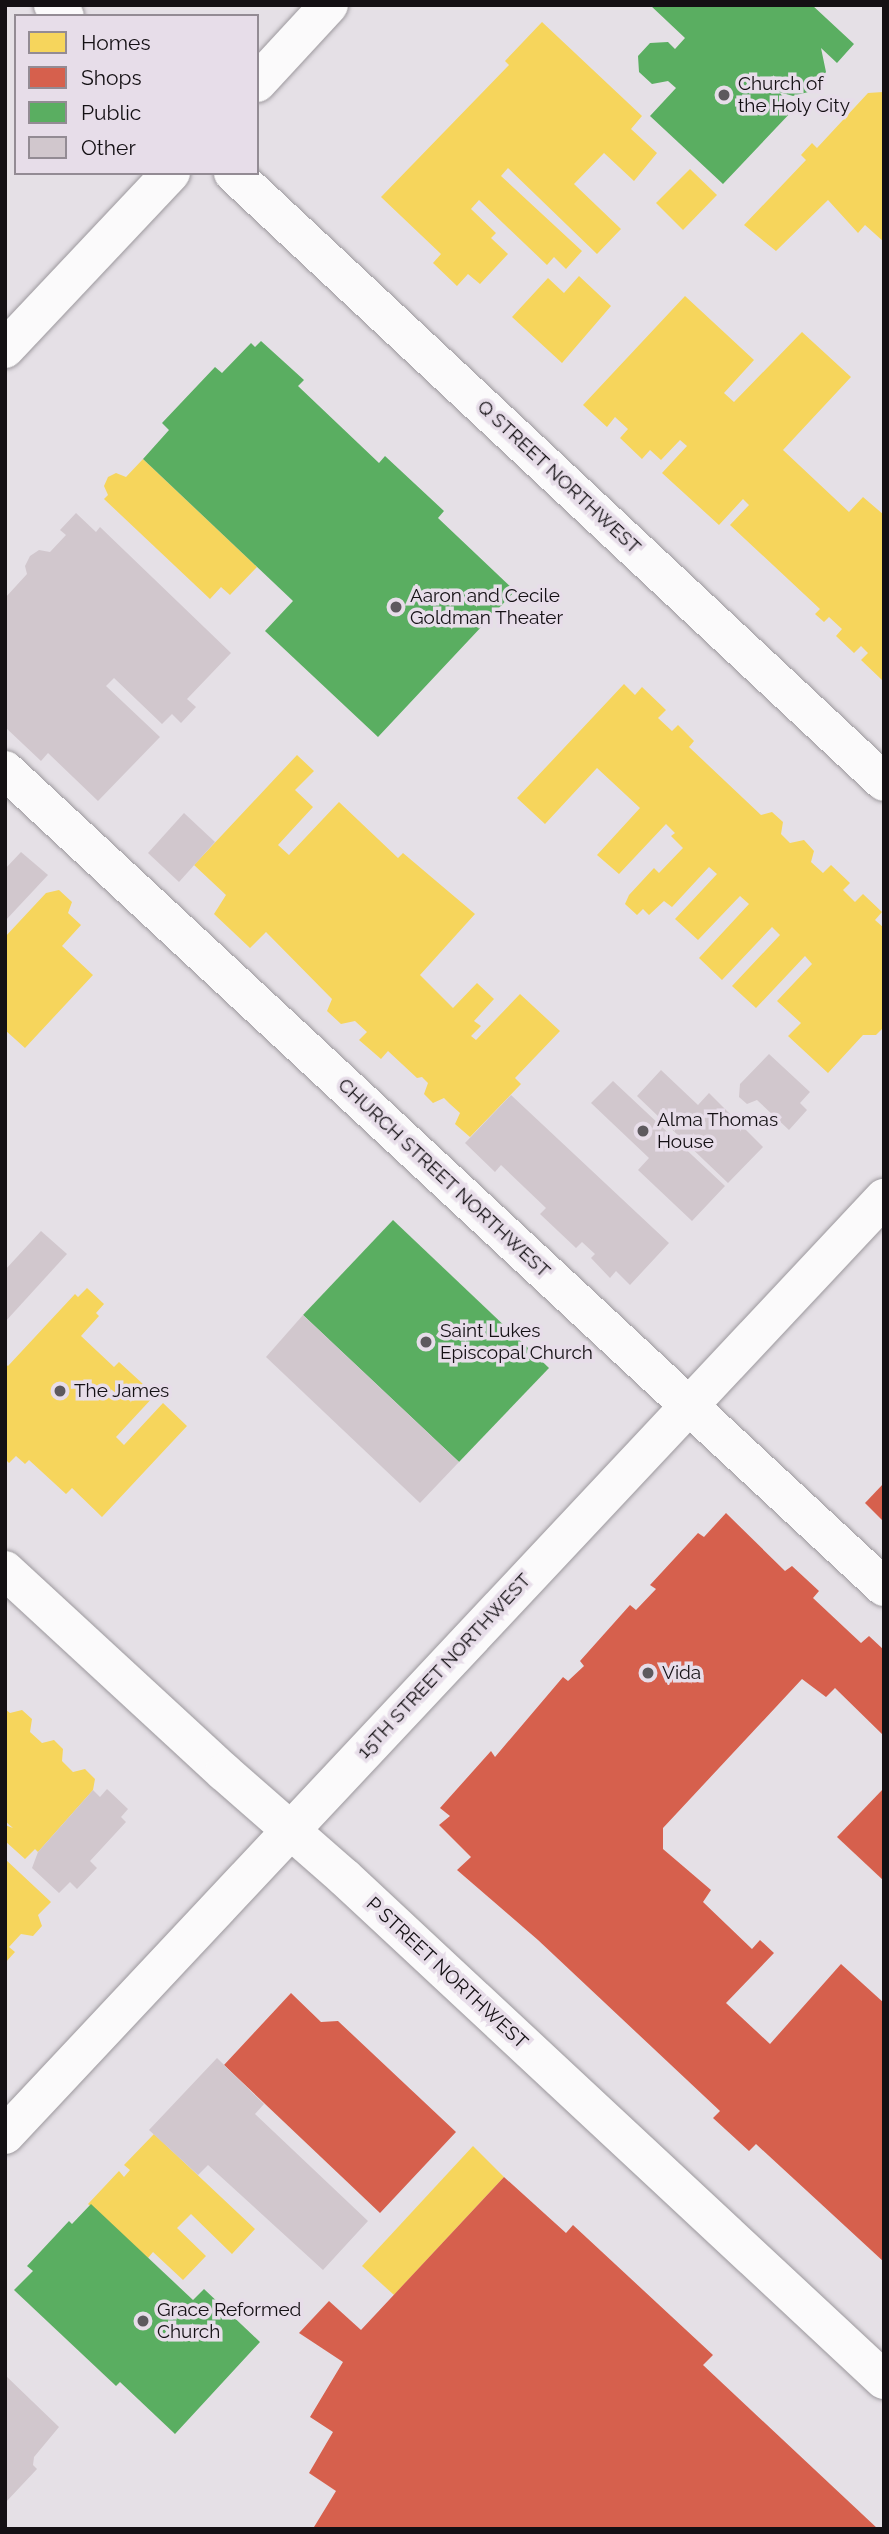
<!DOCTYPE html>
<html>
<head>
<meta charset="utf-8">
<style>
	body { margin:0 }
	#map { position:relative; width:889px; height:2534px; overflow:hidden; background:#e5e0e6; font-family:Raleway,sans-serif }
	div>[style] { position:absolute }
	.homes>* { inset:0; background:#f6d55c }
	.shops>* { inset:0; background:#d6604d }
	.public>* { inset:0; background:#5aae61 }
	.building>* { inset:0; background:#d1c7cd }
	.roads { filter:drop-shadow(0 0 2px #9c989d) drop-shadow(0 0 2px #9c989d) }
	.minor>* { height:38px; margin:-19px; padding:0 19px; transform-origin:19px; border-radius:19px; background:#fbfafb }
	.secondary>* { height:38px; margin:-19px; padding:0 19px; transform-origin:19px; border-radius:19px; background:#fbfafb }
	.primary>* { height:38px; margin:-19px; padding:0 19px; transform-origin:19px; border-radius:19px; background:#fbfafb }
	.dots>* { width:19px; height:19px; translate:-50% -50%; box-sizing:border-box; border:4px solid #e7dde9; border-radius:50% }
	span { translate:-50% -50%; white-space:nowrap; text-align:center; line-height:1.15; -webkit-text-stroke:7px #e7dde9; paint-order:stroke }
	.poi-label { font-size:19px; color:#141014 }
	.left { translate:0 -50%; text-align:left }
	.street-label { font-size:19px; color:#141014 }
	.frame { position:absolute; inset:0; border:7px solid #141014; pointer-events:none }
	.legend { position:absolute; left:14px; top:14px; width:245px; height:161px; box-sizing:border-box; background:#e7dde9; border:2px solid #938b94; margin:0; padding:9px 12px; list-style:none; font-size:21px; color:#141014 }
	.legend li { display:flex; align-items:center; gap:14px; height:35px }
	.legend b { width:35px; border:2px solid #938b94 }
</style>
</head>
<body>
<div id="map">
	<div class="homes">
		<div style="clip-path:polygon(542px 22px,642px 116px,631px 129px,657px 153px,634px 181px,604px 153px,574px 184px,621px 229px,597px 254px,508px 168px,501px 176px,582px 251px,566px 269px,554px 257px,547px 265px,479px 200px,471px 209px,496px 233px,491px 238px,508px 254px,480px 284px,468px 274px,457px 286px,433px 263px,441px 254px,381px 197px,509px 65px,505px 61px)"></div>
		<div style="clip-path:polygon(883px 92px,884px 242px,865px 225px,858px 233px,828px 200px,776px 251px,744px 225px,806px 160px,801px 155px,812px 143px,817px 148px,868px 93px)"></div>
		<div style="clip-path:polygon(690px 169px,717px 195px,683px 230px,656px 203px)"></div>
		<div style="clip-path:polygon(579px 276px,611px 306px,562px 363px,512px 317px,548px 278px,564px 293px)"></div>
		<div style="clip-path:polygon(685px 296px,754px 360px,724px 393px,734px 402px,802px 332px,851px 377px,783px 450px,849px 512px,863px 497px,884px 515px,882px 680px,861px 660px,868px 653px,861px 646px,854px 653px,836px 636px,842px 629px,829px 617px,824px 622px,815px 614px,820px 609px,730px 525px,749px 505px,743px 499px,719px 525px,662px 473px,687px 446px,680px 440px,661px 460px,650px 450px,642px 459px,620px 438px,628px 429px,615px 417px,607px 427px,583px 405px)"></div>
		<div style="clip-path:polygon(143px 459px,257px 567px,230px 595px,221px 587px,210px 599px,104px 499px,108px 495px,104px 486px,108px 477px,116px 473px,126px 477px)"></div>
		<div style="clip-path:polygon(624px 684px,635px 695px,642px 687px,666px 710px,658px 718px,672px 731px,678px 725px,694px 741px,689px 747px,761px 815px,772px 812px,783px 822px,781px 834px,790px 843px,804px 840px,814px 851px,811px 862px,823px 873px,831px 865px,850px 883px,843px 890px,855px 902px,863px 894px,882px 912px,875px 920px,884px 928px,884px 1027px,876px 1035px,863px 1035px,828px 1073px,788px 1036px,801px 1023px,777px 1001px,812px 964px,805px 956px,756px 1008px,732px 986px,780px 935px,772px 927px,722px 980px,699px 958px,749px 904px,740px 896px,698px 940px,675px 919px,717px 874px,709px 867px,672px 907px,664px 901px,649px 915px,643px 909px,637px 915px,625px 904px,629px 895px,654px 868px,659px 873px,683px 848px,671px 836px,675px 833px,666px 824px,619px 874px,597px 855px,640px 808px,597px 768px,545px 824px,517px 798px)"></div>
		<div style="clip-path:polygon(297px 755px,314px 771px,295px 790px,313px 807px,278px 845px,289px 855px,339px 802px,398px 858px,403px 853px,475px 914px,420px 975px,453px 1008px,477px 983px,494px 999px,474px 1021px,481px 1026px,471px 1036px,476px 1040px,520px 994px,560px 1031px,515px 1078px,521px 1084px,470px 1137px,455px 1124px,460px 1113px,450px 1104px,444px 1098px,433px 1103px,424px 1094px,428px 1083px,422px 1077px,417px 1078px,388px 1051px,381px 1059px,359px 1040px,367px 1032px,355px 1021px,341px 1024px,327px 1011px,332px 999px,266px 932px,250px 948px,214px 914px,226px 895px,194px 865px)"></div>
		<div style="clip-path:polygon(59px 890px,72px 902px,68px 913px,81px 925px,62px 946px,93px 975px,25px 1048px,5px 1030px,5px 937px,46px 893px)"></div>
		<div style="clip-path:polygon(87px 1288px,104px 1304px,96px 1313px,99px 1316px,81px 1336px,114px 1367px,119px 1362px,155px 1395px,116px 1437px,124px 1445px,163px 1403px,187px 1426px,102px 1517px,72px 1488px,66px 1494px,29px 1460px,25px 1464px,16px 1456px,9px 1463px,5px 1459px,5px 1364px,8px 1366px,75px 1294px,78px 1297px)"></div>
		<div style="clip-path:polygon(5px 1709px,10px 1713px,22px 1710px,32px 1719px,30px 1732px,42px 1743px,54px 1740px,63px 1749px,62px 1761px,73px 1772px,85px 1769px,95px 1779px,93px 1790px,38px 1852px,35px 1849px,25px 1859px,5px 1841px,5px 1825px,13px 1828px,5px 1821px)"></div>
		<div style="clip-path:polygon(5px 1859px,51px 1902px,38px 1915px,42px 1926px,33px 1936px,21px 1934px,9px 1947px,15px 1952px,5px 1963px)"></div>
		<div style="clip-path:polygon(154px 2134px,255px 2229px,232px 2254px,191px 2214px,177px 2228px,206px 2256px,183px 2280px,153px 2252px,148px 2258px,88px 2204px,119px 2171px,124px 2177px,130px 2170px,124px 2165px)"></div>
		<div style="clip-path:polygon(473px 2146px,504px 2177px,394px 2295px,362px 2266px)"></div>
	</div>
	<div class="shops">
		<div style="clip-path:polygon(884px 1483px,884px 1522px,865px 1503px)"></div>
		<div style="clip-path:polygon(726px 1513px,785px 1571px,792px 1566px,819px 1591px,813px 1598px,861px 1643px,869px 1636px,884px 1650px,884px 1736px,835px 1688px,826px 1697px,802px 1679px,663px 1828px,663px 1849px,711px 1890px,703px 1902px,752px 1949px,760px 1940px,774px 1953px,726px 2003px,770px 2044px,841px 1964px,884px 2003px,884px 2262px,756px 2144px,749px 2151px,713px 2118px,720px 2111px,538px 1940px,457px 1870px,471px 1857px,439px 1825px,450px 1816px,440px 1808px,491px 1751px,495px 1757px,563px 1677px,568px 1681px,584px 1666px,580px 1661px,630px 1605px,636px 1610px,656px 1589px,650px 1585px,698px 1533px,704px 1537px)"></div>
		<div style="clip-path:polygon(884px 1788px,884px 1881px,837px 1837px)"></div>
		<div style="clip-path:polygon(291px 1993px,321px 2022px,338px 2021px,456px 2132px,380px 2213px,224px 2065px)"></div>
		<div style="clip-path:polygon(504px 2177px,566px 2233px,573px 2225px,713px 2355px,703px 2365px,878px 2529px,314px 2527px,336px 2491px,309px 2473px,333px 2432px,310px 2417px,343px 2362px,299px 2333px,329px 2301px,361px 2330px)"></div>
	</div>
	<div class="public">
		<div style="clip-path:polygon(650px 5px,812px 5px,854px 44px,837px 63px,821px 48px,826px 72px,812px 91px,793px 96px,779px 92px,794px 109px,723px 184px,650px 116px,676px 88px,668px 81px,652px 84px,639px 72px,638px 56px,650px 43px,668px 42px,675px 49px,685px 38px)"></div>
		<div style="clip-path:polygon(261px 341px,304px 380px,298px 386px,379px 463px,385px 456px,444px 511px,438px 518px,515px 591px,378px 737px,265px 631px,293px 601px,143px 459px,169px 430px,162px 423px,215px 367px,222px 373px,251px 343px,255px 347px)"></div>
		<div style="clip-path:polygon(393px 1220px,549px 1368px,459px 1462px,303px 1315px)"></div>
		<div style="clip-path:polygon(91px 2204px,193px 2300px,204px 2289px,260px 2342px,175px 2434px,120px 2382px,116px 2386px,14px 2290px,33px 2271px,27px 2266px,69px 2221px,72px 2224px)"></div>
	</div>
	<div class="building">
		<div style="clip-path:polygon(76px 513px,96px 532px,100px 527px,231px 653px,187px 699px,196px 707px,181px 723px,172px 714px,162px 724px,114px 678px,106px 686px,160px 737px,98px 801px,48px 753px,41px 761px,5px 727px,5px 598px,27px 574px,25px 566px,30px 556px,39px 550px,50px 552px,66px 535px,60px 530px)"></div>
		<div style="clip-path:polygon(184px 813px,215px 842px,179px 882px,148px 853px)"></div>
		<div style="clip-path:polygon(21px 852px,48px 875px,5px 921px,5px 869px)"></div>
		<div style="clip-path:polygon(769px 1054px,810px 1092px,800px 1103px,807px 1110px,789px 1130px,757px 1100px,747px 1104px,739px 1097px,740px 1084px)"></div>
		<div style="clip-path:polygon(661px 1070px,698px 1105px,709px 1093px,763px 1147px,728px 1183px,637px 1096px)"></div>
		<div style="clip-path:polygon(613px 1081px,725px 1186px,692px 1221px,638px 1170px,649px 1158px,591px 1103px)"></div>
		<div style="clip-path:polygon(511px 1095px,669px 1243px,630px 1285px,616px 1271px,610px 1278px,591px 1258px,595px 1254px,582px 1242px,576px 1248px,540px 1214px,546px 1208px,501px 1165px,495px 1172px,465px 1143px)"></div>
		<div style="clip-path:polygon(41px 1231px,67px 1254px,5px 1322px,5px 1270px)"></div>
		<div style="clip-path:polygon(303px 1315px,459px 1462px,420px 1503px,266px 1357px)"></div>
		<div style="clip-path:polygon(107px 1789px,128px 1809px,121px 1817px,126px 1822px,90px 1861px,97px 1868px,77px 1889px,70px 1882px,59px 1893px,32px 1868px,38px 1852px,93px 1790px,100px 1797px)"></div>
		<div style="clip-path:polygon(217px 2058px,264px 2104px,255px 2114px,368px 2221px,323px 2270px,208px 2165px,198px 2175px,149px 2130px)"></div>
		<div style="clip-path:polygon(5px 2375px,59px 2427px,34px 2457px,33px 2465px,37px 2469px,5px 2503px)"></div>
	</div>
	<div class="roads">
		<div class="minor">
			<div style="left:5px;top:770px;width:1200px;rotate:42.91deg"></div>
		</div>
		<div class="secondary">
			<div style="left:53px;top:5px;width:16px;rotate:43deg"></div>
			<div style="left:233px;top:173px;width:891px;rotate:43.09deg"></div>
			<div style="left:5px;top:1570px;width:298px;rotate:42.7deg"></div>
			<div style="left:224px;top:1772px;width:159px;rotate:41.2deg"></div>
			<div style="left:344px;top:1877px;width:738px;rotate:42.97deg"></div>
			<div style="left:5px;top:2135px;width:1285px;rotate:-46.83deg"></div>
		</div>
		<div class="primary">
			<div style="left:257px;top:83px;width:106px;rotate:-47.3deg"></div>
			<div style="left:5px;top:349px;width:242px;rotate:-46.7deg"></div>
		</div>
	</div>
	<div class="dots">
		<div style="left:724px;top:95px;background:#5d595e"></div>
		<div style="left:396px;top:607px;background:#5d595e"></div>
		<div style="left:643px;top:1131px;background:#5d595e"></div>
		<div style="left:426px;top:1342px;background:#5d595e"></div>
		<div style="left:60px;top:1391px;background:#5d595e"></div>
		<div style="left:648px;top:1673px;background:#5d595e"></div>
		<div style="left:143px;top:2321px;background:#5d595e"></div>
	</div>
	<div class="poi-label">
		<span class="left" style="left:738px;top:95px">Church of<br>the Holy City</span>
		<span class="left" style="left:410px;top:607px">Aaron and Cecile<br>Goldman Theater</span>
		<span class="left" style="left:657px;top:1131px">Alma Thomas<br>House</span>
		<span class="left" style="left:440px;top:1342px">Saint Lukes<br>Episcopal Church</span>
		<span class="left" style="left:74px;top:1391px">The James</span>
		<span class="left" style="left:662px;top:1673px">Vida</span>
		<span class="left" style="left:157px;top:2321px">Grace Reformed<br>Church</span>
	</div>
	<div class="street-label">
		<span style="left:559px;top:477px;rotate:43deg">Q STREET NORTHWEST</span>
		<span style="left:444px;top:1178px;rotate:43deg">CHURCH STREET NORTHWEST</span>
		<span style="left:444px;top:1666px;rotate:-47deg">15TH STREET NORTHWEST</span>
		<span style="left:447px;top:1973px;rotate:43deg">P STREET NORTHWEST</span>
	</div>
	<div class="frame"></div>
	<ul class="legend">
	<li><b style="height:19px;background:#f6d55c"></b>Homes</li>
	<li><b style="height:19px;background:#d6604d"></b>Shops</li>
	<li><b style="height:19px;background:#5aae61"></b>Public</li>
	<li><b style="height:19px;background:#d1c7cd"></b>Other</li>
	</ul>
</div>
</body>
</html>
